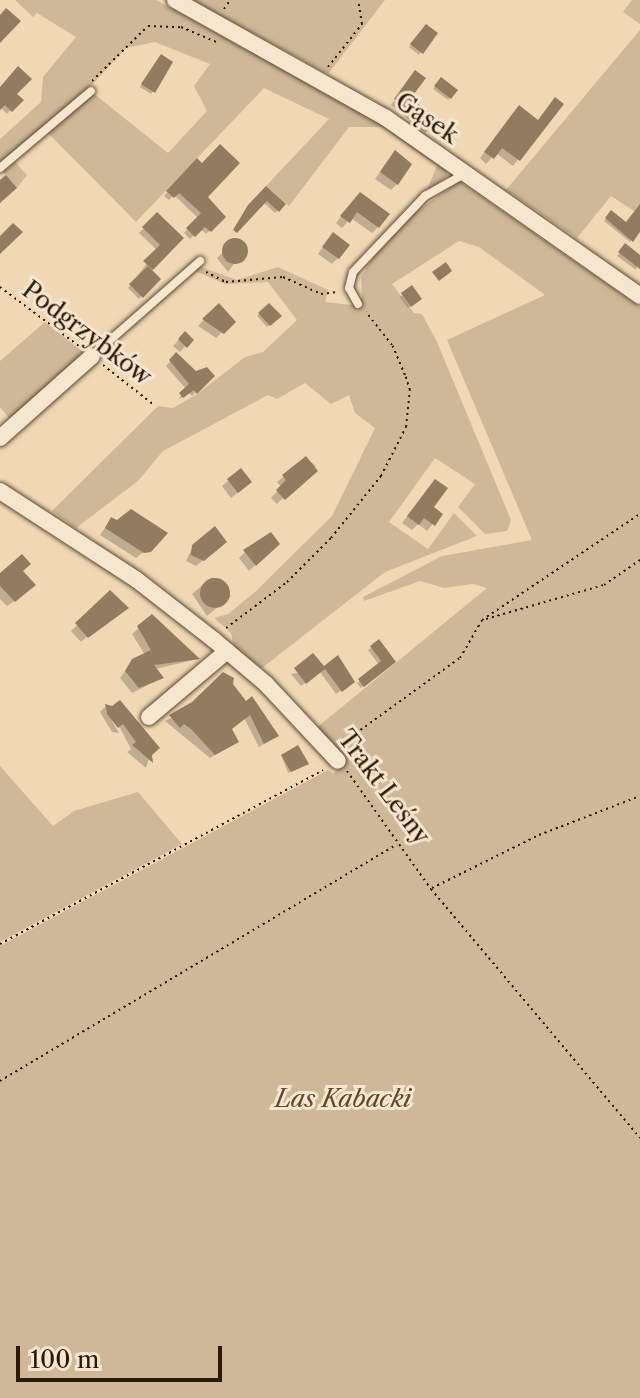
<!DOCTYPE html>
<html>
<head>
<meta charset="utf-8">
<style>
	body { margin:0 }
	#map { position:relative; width:640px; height:1398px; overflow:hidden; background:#f1d8b5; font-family:"Libre Caslon Text",serif }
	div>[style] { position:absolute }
	.green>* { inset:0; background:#cfb897 }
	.shadow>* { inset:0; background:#0003 }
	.building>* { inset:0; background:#917c60 }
	.round { border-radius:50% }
	.path>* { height:2px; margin-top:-1px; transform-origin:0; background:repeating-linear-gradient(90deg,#2a1904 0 2px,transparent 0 6px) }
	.roads { filter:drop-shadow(0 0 2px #5c4930) drop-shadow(0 0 2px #5c4930) }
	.lane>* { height:8px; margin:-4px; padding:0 4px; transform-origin:4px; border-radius:4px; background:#f6e6cf }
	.street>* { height:16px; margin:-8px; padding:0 8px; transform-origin:8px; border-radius:8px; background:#f6e6cf }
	span { translate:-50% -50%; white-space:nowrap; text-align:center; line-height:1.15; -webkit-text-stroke:6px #f6e6cf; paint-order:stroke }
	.street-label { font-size:24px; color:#2a1904 }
	.park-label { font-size:24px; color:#5c4930; font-style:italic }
	.scale { position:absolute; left:16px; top:1346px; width:206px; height:36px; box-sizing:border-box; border:4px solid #2a1904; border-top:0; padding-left:10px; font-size:24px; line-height:28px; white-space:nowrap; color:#2a1904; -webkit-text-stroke:6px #f6e6cf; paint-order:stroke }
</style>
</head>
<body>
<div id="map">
	<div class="green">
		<div style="clip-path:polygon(15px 0,156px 0,370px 116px,447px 169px,447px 176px,426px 192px,437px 166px,382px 127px,349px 127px,289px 206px,266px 186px,329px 119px,264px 88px,136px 222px,46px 131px,93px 93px,168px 153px,207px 111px,194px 86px,210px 64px,155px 42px,126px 48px,88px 89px,0 164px,0 139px,41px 102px,43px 77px,76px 37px,37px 13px,33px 17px)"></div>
		<div style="clip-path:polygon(192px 0,385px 0,328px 74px)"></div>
		<div style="clip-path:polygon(632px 0,640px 0,640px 24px,623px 12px)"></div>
		<div style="clip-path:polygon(640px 30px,640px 215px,611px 196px,577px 238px,506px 190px)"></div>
		<div style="clip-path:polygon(13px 160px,27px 175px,17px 188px,1px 170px)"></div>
		<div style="clip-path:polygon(459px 181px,640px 307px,640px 1398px,0 1398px,0 946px,328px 770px,333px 774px,345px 761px,315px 729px,487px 588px,473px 584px,444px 588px,420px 581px,364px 601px,363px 597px,442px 556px,532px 540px,447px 340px,545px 295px,479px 247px,459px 241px,392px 284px,414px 313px,422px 314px,437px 342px,511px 520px,507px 531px,485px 534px,458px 507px,475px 484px,435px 458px,389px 522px,428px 549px,454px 513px,477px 536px,385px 572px,262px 668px,234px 647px,231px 633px,214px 618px,228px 614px,255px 592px,332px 516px,375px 428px,355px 413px,349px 395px,331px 404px,305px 383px,277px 399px,268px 395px,163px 451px,138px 481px,76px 528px,52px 511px,158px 406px,173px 408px,197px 394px,245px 357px,263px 352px,297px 320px,268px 282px,225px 284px,195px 271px,201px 267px,237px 280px,278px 267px,328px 290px,325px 302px,352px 305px,362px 298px,361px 277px,376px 253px,405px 220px)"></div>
		<div style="clip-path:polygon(45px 322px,87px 355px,18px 417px,9px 418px,0 407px,0 361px)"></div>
		<div style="clip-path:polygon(0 766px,53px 826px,74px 811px,138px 792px,182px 844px,0 942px)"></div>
	</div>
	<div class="shadow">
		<div style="clip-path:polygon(426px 26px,421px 52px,419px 55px,409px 47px)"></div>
		<div style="clip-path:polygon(158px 59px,171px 63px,151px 94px,140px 87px)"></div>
		<div style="clip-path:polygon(411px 77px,408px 98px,436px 122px,425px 133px,391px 105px)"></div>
		<div style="clip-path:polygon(441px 79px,455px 90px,448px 100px,433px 89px)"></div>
		<div style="clip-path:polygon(0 88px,21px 100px,7px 114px,0 107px)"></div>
		<div style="clip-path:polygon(561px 104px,513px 166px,496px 153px,486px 164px,480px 158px,513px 113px,537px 122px)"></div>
		<div style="clip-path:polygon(389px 159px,397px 184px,391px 190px,375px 179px)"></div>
		<div style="clip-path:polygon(197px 161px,205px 197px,223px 217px,206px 234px,201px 229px,190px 239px,184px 233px,198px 218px,174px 195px,169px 200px,164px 196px)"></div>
		<div style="clip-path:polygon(264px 191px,283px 204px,275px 213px,263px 202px,233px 234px)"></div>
		<div style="clip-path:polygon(354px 200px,378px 227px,372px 233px,351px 218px,342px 228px,336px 223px)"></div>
		<div style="clip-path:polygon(611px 213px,626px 224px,640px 221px,630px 242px,604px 221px)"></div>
		<div style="clip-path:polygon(157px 214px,182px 238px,150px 271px,158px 279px,139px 299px,128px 288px,157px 250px,139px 233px)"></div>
		<div style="clip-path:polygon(236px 240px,247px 245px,228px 272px,217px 258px)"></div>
		<div style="clip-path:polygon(327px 241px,338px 258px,332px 264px,318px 254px)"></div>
		<div style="clip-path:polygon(625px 246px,640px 257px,636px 270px,617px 256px)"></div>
		<div style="clip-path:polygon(411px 288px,420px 299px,408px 308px,400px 297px)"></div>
		<div style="clip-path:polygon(269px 305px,279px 316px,267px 327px,257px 316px)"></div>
		<div style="clip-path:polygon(218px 306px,233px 322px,216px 338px,198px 326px)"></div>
		<div style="clip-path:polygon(185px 334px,191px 340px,180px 352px,173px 346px)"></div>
		<div style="clip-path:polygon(176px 355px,196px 374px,212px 376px,192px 396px,189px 393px,178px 400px,186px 389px,166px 366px)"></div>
		<div style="clip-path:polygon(306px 458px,316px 466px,277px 504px,271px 498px,281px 487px,277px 482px)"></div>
		<div style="clip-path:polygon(241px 470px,244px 488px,231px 498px,222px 486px)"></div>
		<div style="clip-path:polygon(429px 488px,431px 507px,441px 514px,427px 531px,418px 524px,412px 530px,402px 523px)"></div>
		<div style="clip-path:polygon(111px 519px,160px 539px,136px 558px,100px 535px)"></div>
		<div style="clip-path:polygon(278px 544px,249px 571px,239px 558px,245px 552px)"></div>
		<div style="clip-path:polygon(193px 546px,218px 548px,196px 566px,186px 561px)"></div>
		<div style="clip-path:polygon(21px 571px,28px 591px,7px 606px,0 599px,0 576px)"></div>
		<div style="clip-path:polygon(212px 577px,231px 596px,207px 616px,192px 594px)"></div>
		<div style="clip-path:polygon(110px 593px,106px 620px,81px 642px,71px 631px)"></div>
		<div style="clip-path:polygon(152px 617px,198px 659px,155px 669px,162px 678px,132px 693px,120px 678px,133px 660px,145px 655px,132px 634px)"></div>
		<div style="clip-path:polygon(379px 642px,394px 662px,361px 688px,357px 683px,379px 665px,368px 650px)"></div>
		<div style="clip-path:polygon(337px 658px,348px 686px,336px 694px,320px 672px,301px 686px,291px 674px,323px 669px)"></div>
		<div style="clip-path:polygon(231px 685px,276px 736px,259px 747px,244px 718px,230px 729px,237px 742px,210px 758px,165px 721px)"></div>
		<div style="clip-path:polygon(106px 706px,106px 710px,119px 733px,112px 732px,100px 712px)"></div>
		<div style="clip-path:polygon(109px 707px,150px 755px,146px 768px,127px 752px,131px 749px)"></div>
		<div style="clip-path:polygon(282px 757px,304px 766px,288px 773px)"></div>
	</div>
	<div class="building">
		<div style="clip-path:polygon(6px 8px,21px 21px,0 43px,0 15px)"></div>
		<div style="clip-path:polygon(426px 24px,438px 33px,423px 54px,410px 44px)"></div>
		<div style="clip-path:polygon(161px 54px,173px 62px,155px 93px,141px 84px)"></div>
		<div style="clip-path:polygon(18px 66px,32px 79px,17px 94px,24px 100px,12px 112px,5px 105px,0 110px,0 87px)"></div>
		<div style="clip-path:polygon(415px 70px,426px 78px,411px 98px,439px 121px,432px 130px,394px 99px)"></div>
		<div style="clip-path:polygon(441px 77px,458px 90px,451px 99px,434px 86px)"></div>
		<div style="clip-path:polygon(555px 97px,564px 104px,520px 161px,502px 148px,494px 159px,484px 152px,519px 105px,538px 120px)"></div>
		<div style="clip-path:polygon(220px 144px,240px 163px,208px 197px,226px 217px,211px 232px,205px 227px,195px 237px,186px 228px,201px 213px,179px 193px,174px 198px,166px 191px,197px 158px,202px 163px)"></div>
		<div style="clip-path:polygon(395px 150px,412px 164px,398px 185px,380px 172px)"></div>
		<div style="clip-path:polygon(6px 175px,17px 188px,0 203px,0 180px)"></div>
		<div style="clip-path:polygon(266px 186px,286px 204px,279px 212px,267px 201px,237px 233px,233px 230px,248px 205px)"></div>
		<div style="clip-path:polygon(360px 192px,390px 214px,379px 228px,357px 212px,350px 223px,340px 216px)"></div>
		<div style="clip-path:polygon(640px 204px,640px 232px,633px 242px,605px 218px,611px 210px,626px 222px)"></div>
		<div style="clip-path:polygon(157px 212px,184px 238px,153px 270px,143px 261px,160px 245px,142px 227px)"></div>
		<div style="clip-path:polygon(13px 223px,23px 232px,0 254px,0 236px)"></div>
		<div style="clip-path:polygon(333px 232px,350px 245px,339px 259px,322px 247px)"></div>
		<div class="round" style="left:222px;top:238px;width:26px;height:26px"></div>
		<div style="clip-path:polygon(625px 243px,640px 255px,640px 269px,618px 252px)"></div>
		<div style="clip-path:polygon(446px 262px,452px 271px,439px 281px,432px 272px)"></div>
		<div style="clip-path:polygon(148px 266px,161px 279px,143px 298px,129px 284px)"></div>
		<div style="clip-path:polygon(412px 285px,422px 299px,411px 307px,401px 293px)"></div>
		<div style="clip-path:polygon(219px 303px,236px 322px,224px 334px,202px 319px)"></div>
		<div style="clip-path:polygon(269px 303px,282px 316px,270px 326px,258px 313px)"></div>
		<div style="clip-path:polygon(185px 331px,194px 340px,187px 348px,178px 339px)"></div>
		<div style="clip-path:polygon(176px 352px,196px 371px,207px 367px,215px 376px,197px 394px,194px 390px,183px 398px,179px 393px,189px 384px,169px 360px)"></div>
		<div style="clip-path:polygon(306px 456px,318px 471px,285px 500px,276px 490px,286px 480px,282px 475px)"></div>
		<div style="clip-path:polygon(241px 468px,252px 482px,238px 493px,227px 479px)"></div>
		<div style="clip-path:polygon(435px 479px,448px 488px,434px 507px,443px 514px,435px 526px,424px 518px,419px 525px,407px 516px)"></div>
		<div style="clip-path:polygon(131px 509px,168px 533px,151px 552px,144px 553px,105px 528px,111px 517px,117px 520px)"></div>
		<div style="clip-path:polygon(215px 526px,227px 542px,204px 561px,191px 555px,192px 545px)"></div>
		<div style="clip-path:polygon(271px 532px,280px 544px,256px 566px,243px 550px)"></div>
		<div style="clip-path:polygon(22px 554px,31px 564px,23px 571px,36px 585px,15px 602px,0 586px,0 573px)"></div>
		<div class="round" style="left:200px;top:578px;width:30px;height:30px"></div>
		<div style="clip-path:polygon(110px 590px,129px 608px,88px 638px,75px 623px)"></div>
		<div style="clip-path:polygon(152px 614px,200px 659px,154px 665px,164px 678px,139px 688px,125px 671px,132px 659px,151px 650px,137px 626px)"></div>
		<div style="clip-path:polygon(379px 639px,396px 662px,364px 687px,358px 679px,381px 661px,370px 646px)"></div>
		<div style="clip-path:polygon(313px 653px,324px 666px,338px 655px,355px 682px,342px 692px,325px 669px,306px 684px,294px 668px)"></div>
		<div style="clip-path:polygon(223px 672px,234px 678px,233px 684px,246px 701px,252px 696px,279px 736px,264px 744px,250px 715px,232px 729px,239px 742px,215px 755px,191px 729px,184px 724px,180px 728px,169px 715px,192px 702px)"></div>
		<div style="clip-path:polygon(120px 700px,160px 748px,152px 755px,153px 763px,132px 745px,136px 742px,123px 724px,118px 728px,107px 714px,105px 704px,112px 706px)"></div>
		<div style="clip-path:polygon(298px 745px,309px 764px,291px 772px,281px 755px)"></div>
	</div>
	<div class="path">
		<div style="left:224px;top:9px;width:11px;rotate:-56deg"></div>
		<div style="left:328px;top:67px;width:55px;rotate:-51.7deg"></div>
		<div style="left:362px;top:24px;width:24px;rotate:-99deg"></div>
		<div style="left:92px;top:81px;width:78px;rotate:-44.5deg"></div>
		<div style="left:148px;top:26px;width:33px;rotate:2deg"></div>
		<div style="left:181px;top:27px;width:38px;rotate:23deg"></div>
		<div style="left:206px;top:272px;width:22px;rotate:27deg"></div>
		<div style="left:226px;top:282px;width:57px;rotate:-5deg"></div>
		<div style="left:283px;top:277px;width:42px;rotate:24.1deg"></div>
		<div style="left:321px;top:294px;width:16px;rotate:-7deg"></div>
		<div style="left:0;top:287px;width:99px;rotate:36.8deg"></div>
		<div style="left:103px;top:365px;width:65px;rotate:38.1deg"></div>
		<div style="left:486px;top:619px;width:123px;rotate:-16.1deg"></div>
		<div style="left:604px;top:585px;width:44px;rotate:-34.8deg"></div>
		<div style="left:226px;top:628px;width:76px;rotate:-37deg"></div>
		<div style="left:287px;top:582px;width:62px;rotate:-45deg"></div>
		<div style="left:331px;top:538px;width:80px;rotate:-51.1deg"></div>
		<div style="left:381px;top:476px;width:55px;rotate:-63deg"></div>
		<div style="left:406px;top:427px;width:37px;rotate:-84deg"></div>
		<div style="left:410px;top:390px;width:16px;rotate:-108deg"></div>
		<div style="left:405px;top:375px;width:33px;rotate:-113deg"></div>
		<div style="left:392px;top:345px;width:42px;rotate:-128.2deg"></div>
		<div style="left:341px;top:744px;width:147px;rotate:-35.9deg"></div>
		<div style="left:460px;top:658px;width:44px;rotate:-59.9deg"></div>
		<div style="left:482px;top:620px;width:190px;rotate:-33.9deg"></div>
		<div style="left:347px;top:771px;width:145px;rotate:54.6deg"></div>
		<div style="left:431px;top:889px;width:325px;rotate:50deg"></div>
		<div style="left:432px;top:888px;width:119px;rotate:-26.4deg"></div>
		<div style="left:539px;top:835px;width:108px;rotate:-21.1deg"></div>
		<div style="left:0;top:944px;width:367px;rotate:-28.3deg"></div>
		<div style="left:0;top:1081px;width:462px;rotate:-30.8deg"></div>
	</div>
	<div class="roads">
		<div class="lane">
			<div style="left:0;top:168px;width:119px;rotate:-40.2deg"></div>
			<div style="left:358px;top:304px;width:18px;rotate:-119deg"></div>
			<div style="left:349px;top:288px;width:16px;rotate:-76deg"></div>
			<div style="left:353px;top:272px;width:105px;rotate:-46.5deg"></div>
			<div style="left:425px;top:196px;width:47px;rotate:-29.3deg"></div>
			<div style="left:92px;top:356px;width:144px;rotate:-41.3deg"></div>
		</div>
		<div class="street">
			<div style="left:175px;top:0;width:242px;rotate:29.2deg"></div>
			<div style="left:386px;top:118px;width:310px;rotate:35deg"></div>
			<div style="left:0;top:438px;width:123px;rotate:-41.7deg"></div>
			<div style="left:0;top:491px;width:163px;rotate:33deg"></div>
			<div style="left:137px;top:580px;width:98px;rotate:37.9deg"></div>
			<div style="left:214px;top:640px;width:68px;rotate:40.2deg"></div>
			<div style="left:266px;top:684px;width:105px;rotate:46.9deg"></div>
			<div style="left:149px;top:717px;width:102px;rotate:-40.2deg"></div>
		</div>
	</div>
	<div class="street-label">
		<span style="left:427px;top:118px;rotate:34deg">Gąsek</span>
		<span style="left:87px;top:333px;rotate:37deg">Podgrzybków</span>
		<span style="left:384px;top:787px;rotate:53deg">Trakt Leśny</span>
	</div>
	<div class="park-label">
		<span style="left:343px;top:1099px">Las Kabacki</span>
	</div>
	<div class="scale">100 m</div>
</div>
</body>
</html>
